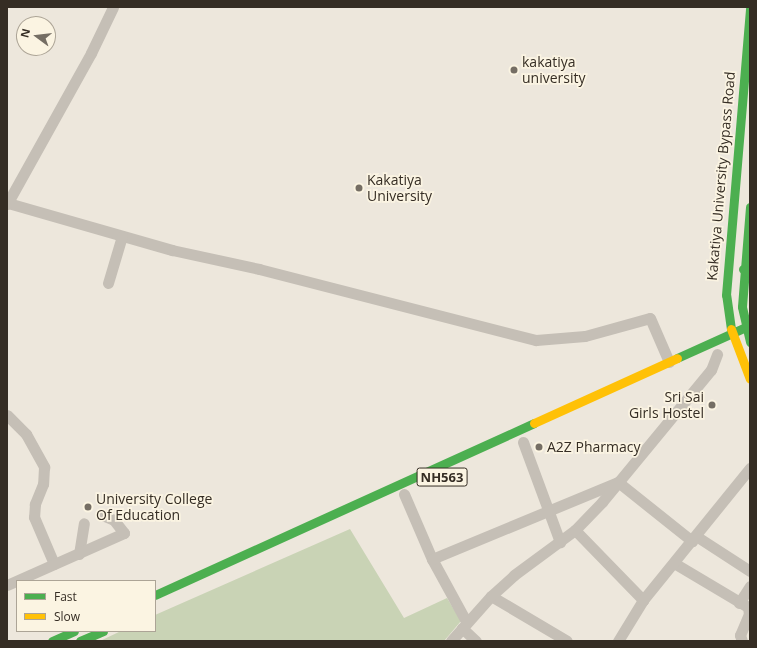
<!DOCTYPE html>
<html>
<head>
<meta charset="utf-8">
<style>
	body { margin:0 }
	#map { position:relative; width:757px; height:648px; overflow:hidden; background:#ede7dc; font-family:"Open Sans",sans-serif }
	div>[style] { position:absolute }
	.green>* { inset:0; background:#c9d3b5 }
	.street>* { height:11px; margin:-5.5px; padding:0 5.5px; transform-origin:5.5px; border-radius:5.5px; background:#c5bfb6 }
	.fast>* { height:9px; margin:-4.5px; padding:0 4.5px; transform-origin:4.5px; border-radius:4.5px; background:#4caf50 }
	.slow>* { height:9px; margin:-4.5px; padding:0 4.5px; transform-origin:4.5px; border-radius:4.5px; background:#ffc107 }
	.dots>* { width:11px; height:11px; translate:-50% -50%; box-sizing:border-box; border:2px solid #fbf4e2; border-radius:50% }
	span { translate:-50% -50%; white-space:nowrap; text-align:center; line-height:1.15; -webkit-text-stroke:3.5px #fbf4e2; paint-order:stroke }
	.shield-label span { padding:1px 3px; background:#fbf4e2; border:1px solid; border-radius:3px; -webkit-text-stroke-width:0 }
	.shield-label { font-size:13px; color:#352d24; font-weight:700 }
	.poi-label { font-size:14px; color:#352d24 }
	.left { translate:0 -50%; text-align:left }
	.right { translate:-100% -50%; text-align:right }
	.street-label { font-size:14px; color:#352d24 }
	.frame { position:absolute; inset:0; border:8px solid #352d24; pointer-events:none }
	.legend { position:absolute; left:16px; top:580px; width:140px; height:52px; box-sizing:border-box; background:#fbf4e2; border:1px solid #aca496; margin:0; padding:5px 7px; list-style:none; font-size:12px; color:#352d24 }
	.legend li { display:flex; align-items:center; gap:8px; height:20px }
	.legend b { width:20px; border:1px solid #aca496 }
	.north { position:absolute; left:16px; top:16px; width:40px; height:40px; box-sizing:border-box; background:#fbf4e2; border:1px solid #aca496; border-radius:50%; rotate:285deg; font-size:11px; font-weight:700; line-height:16px; text-align:center; color:#352d24 }
	.north::after { content:''; display:block; margin:auto; width:14px; height:18px; background:#756e64; clip-path:polygon(50% 0,100% 100%,50% 72%,0 100%) }
</style>
</head>
<body>
<div id="map">
	<div class="green">
		<div style="clip-path:polygon(350px 529px,404px 618px,447px 598px,461px 621px,444px 641px,100px 641px,121px 631px,155px 631px,155px 615px)"></div>
	</div>
	<div class="street">
		<div style="left:8px;top:203px;width:171px;rotate:16deg"></div>
		<div style="left:172px;top:250px;width:89px;rotate:12.3deg"></div>
		<div style="left:259px;top:269px;width:286px;rotate:14.4deg"></div>
		<div style="left:536px;top:340px;width:49px;rotate:-4.7deg"></div>
		<div style="left:585px;top:336px;width:67px;rotate:-15.5deg"></div>
		<div style="left:650px;top:318px;width:48px;rotate:66.6deg"></div>
		<div style="left:7px;top:204px;width:173px;rotate:-60.9deg"></div>
		<div style="left:91px;top:53px;width:51px;rotate:-64.4deg"></div>
		<div style="left:108px;top:283px;width:49px;rotate:-73.4deg"></div>
		<div style="left:7px;top:415px;width:27px;rotate:45deg"></div>
		<div style="left:26px;top:434px;width:38px;rotate:61deg"></div>
		<div style="left:44px;top:467px;width:17px;rotate:93deg"></div>
		<div style="left:43px;top:484px;width:22px;rotate:112deg"></div>
		<div style="left:35px;top:504px;width:13px;rotate:94deg"></div>
		<div style="left:34px;top:517px;width:51px;rotate:66.9deg"></div>
		<div style="left:523px;top:442px;width:107px;rotate:69.7deg"></div>
		<div style="left:404px;top:494px;width:71px;rotate:66.7deg"></div>
		<div style="left:432px;top:559px;width:71px;rotate:61.3deg"></div>
		<div style="left:575px;top:530px;width:98px;rotate:45.8deg"></div>
		<div style="left:696px;top:536px;width:64px;rotate:32.9deg"></div>
		<div style="left:79px;top:554px;width:31px;rotate:-81deg"></div>
		<div style="left:432px;top:559px;width:201px;rotate:-22.5deg"></div>
		<div style="left:618px;top:482px;width:95px;rotate:38.6deg"></div>
		<div style="left:674px;top:563px;width:86px;rotate:30.7deg"></div>
		<div style="left:748px;top:607px;width:7px;rotate:82deg"></div>
		<div style="left:749px;top:614px;width:23px;rotate:113deg"></div>
		<div style="left:740px;top:635px;width:6px;rotate:72deg"></div>
		<div style="left:7px;top:585px;width:128px;rotate:-24deg"></div>
		<div style="left:124px;top:533px;width:16px;rotate:-128deg"></div>
		<div style="left:114px;top:520px;width:13px;rotate:-157deg"></div>
		<div style="left:491px;top:596px;width:88px;rotate:30.6deg"></div>
		<div style="left:739px;top:603px;width:20px;rotate:-57deg"></div>
		<div style="left:462px;top:628px;width:19px;rotate:43deg"></div>
		<div style="left:451px;top:641px;width:60px;rotate:-48.4deg"></div>
		<div style="left:491px;top:596px;width:31px;rotate:-42deg"></div>
		<div style="left:514px;top:575px;width:76px;rotate:-36.4deg"></div>
		<div style="left:575px;top:530px;width:39px;rotate:-46deg"></div>
		<div style="left:602px;top:502px;width:171px;rotate:-50.5deg"></div>
		<div style="left:711px;top:370px;width:17px;rotate:-69deg"></div>
		<div style="left:618px;top:641px;width:48px;rotate:-58.6deg"></div>
		<div style="left:643px;top:600px;width:170px;rotate:-51deg"></div>
	</div>
	<div class="fast">
		<div style="left:750px;top:207px;width:100px;rotate:94.6deg"></div>
		<div style="left:742px;top:307px;width:36px;rotate:77deg"></div>
		<div style="left:743px;top:269px;width:8px;rotate:30deg"></div>
		<div style="left:731px;top:329px;width:34px;rotate:-98deg"></div>
		<div style="left:726px;top:295px;width:289px;rotate:-85.2deg"></div>
		<div style="left:677px;top:358px;width:80px;rotate:-24.3deg"></div>
		<div style="left:155px;top:595px;width:416px;rotate:-24.4deg"></div>
		<div style="left:52px;top:641px;width:24px;rotate:-24deg"></div>
		<div style="left:80px;top:641px;width:25px;rotate:-23deg"></div>
	</div>
	<div class="slow">
		<div style="left:731px;top:329px;width:53px;rotate:69.2deg"></div>
		<div style="left:534px;top:423px;width:157px;rotate:-24.4deg"></div>
	</div>
	<div class="dots">
		<div style="left:514px;top:70px;background:#756e64"></div>
		<div style="left:359px;top:188px;background:#756e64"></div>
		<div style="left:712px;top:405px;background:#756e64"></div>
		<div style="left:539px;top:447px;background:#756e64"></div>
		<div style="left:88px;top:507px;background:#756e64"></div>
	</div>
	<div class="shield-label">
		<span style="left:442px;top:477px">NH563</span>
	</div>
	<div class="poi-label">
		<span class="left" style="left:522px;top:70px">kakatiya<br>university</span>
		<span class="left" style="left:367px;top:188px">Kakatiya<br>University</span>
		<span class="right" style="left:704px;top:405px">Sri Sai<br>Girls Hostel</span>
		<span class="left" style="left:547px;top:447px">A2Z Pharmacy</span>
		<span class="left" style="left:96px;top:507px">University College<br>Of Education</span>
	</div>
	<div class="street-label">
		<span style="left:721px;top:176px;rotate:-85deg">Kakatiya University Bypass Road</span>
	</div>
	<div class="frame"></div>
	<ul class="legend">
	<li><b style="height:5px;background:#4caf50"></b>Fast</li>
	<li><b style="height:5px;background:#ffc107"></b>Slow</li>
	</ul>
	<div class="north">N</div>
</div>
</body>
</html>
